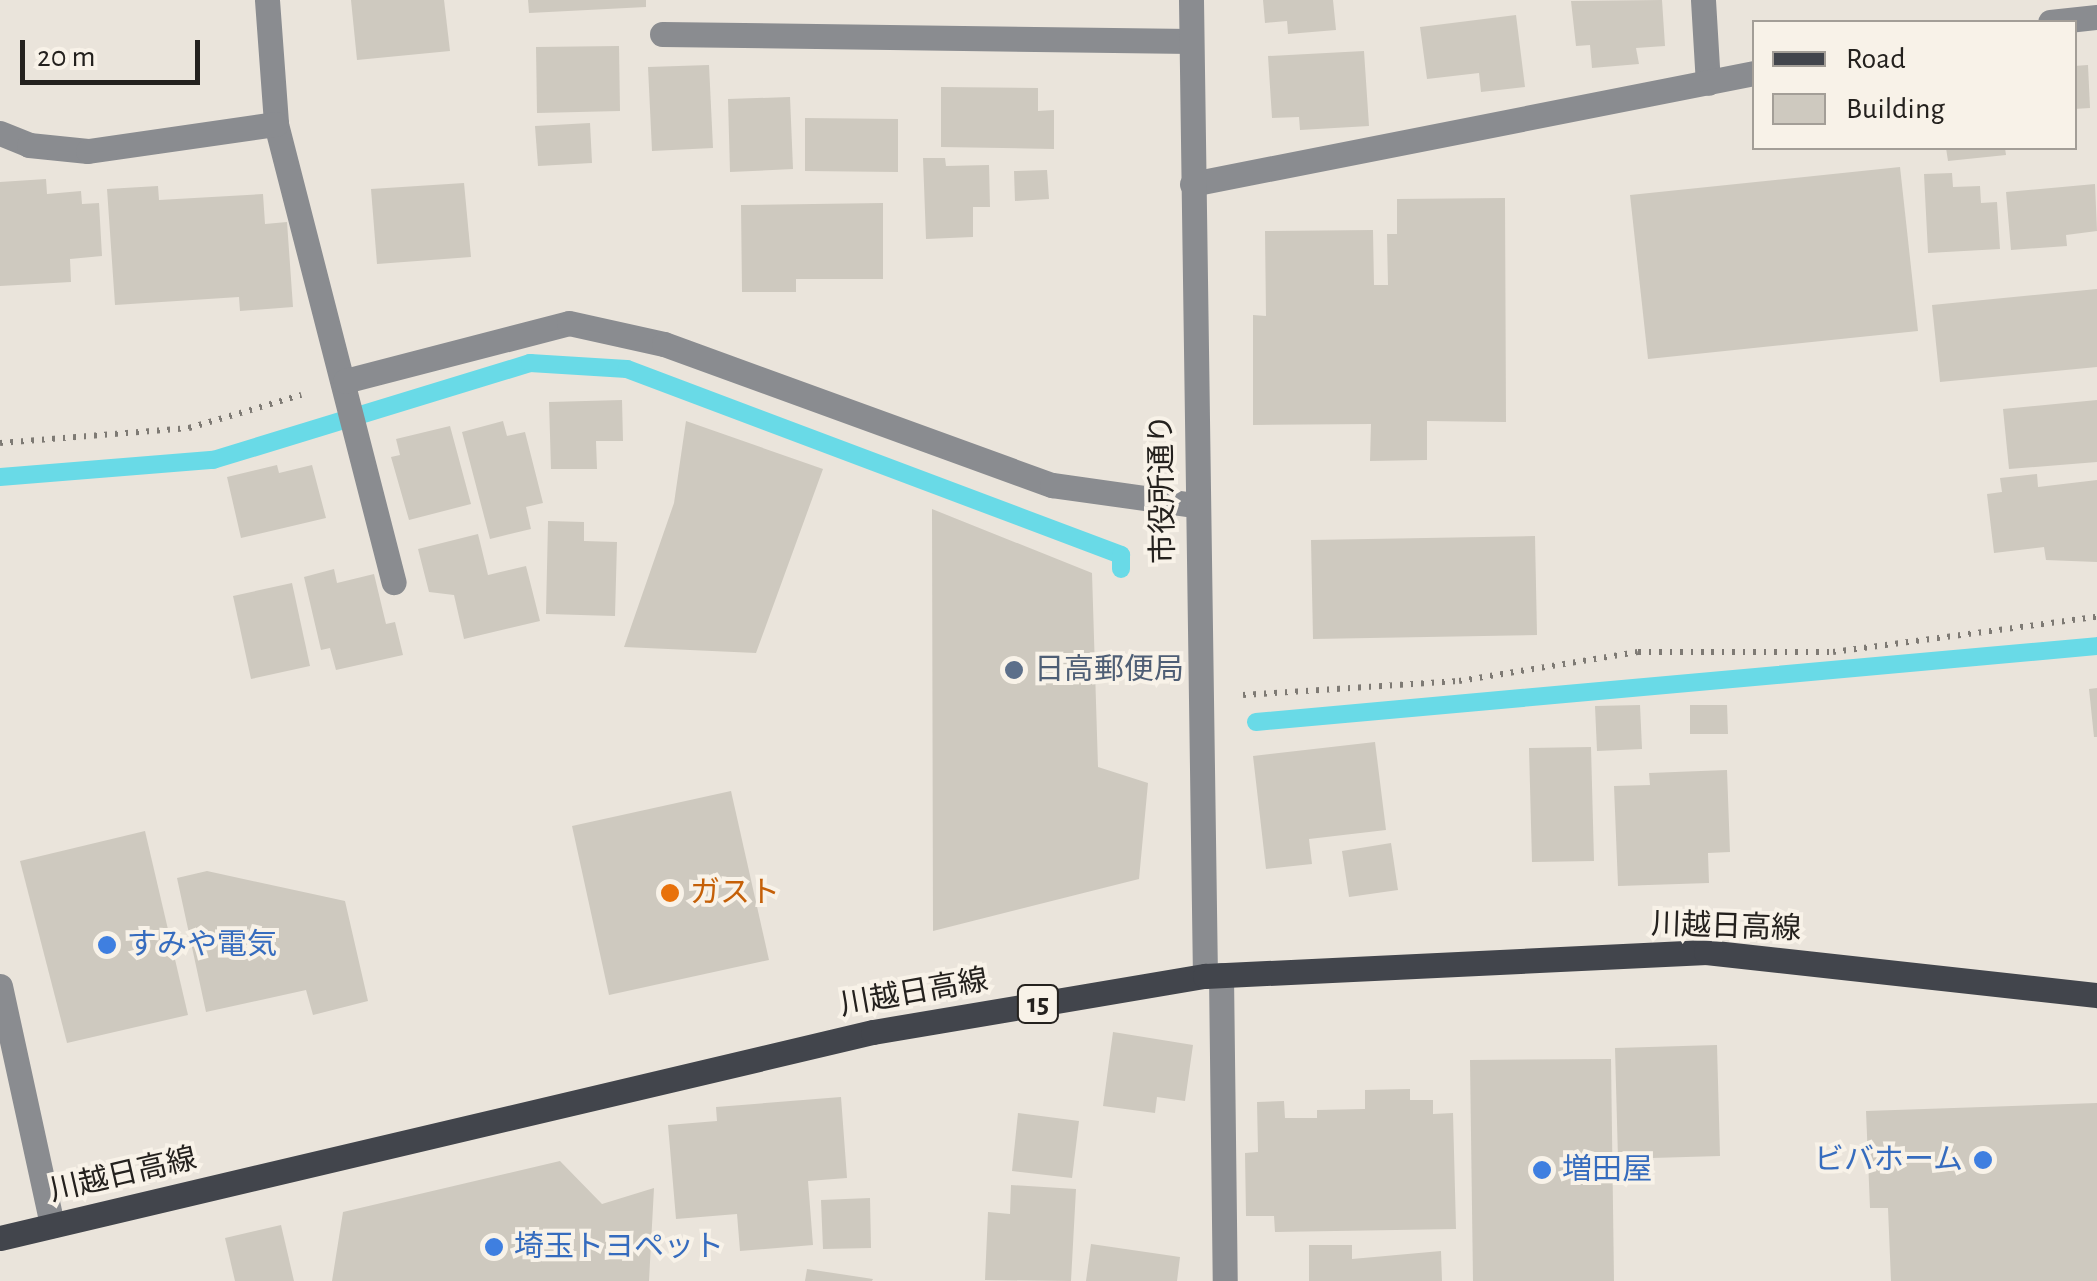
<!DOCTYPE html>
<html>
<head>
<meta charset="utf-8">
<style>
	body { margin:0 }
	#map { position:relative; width:2097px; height:1281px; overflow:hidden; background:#eae4db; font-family:"Alegreya Sans","Noto Sans JP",sans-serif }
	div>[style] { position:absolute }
	.stream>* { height:18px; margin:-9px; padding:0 9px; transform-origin:9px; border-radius:9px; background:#69dae7 }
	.building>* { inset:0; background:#cec9bf }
	.path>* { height:6px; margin-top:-3px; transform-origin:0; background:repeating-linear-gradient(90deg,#7e7a74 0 2.5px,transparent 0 10.5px) }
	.service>* { height:25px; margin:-12.5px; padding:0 12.5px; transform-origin:12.5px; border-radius:12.5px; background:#8a8c90 }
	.minor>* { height:25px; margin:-12.5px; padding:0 12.5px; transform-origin:12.5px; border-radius:12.5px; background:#8a8c90 }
	.tertiary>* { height:25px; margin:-12.5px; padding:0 12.5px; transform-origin:12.5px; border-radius:12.5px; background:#8a8c90 }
	.primary>* { height:25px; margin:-12.5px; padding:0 12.5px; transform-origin:12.5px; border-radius:12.5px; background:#42454c }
	.dots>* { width:28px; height:28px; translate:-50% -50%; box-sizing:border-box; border:5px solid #f8f2e8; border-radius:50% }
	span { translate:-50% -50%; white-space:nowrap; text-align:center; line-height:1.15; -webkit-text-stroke:8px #f8f2e8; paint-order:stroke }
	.shield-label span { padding:2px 8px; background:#f8f2e8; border:2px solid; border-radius:8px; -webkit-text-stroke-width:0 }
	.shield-label { font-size:28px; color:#24211e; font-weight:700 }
	.street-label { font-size:30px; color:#24211e }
	.service-label { font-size:30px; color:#4e5e75 }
	.left { translate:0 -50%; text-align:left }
	.food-label { font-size:30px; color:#c56008 }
	.shop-label { font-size:30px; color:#366cbe }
	.right { translate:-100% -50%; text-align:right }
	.legend { position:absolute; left:1752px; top:20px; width:325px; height:130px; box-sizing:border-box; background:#f8f2e8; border:2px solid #a39e97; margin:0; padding:12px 18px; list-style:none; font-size:30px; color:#24211e }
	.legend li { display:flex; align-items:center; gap:20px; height:50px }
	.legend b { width:50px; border:2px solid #a39e97 }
	.scale { position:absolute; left:20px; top:40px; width:180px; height:45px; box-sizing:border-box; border:5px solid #24211e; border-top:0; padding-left:12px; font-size:30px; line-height:35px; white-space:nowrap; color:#24211e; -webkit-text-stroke:8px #f8f2e8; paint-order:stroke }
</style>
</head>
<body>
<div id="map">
	<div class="stream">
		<div style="left:0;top:477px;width:214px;rotate:-4.6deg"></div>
		<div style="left:213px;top:460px;width:332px;rotate:-17deg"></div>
		<div style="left:530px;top:363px;width:97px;rotate:3.5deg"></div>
		<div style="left:627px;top:369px;width:528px;rotate:20.63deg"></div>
		<div style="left:1121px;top:555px;width:14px;rotate:90deg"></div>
		<div style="left:1256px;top:722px;width:844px;rotate:-5.16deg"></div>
	</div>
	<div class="building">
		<div style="clip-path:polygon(351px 0,444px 0,450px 51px,357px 60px)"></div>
		<div style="clip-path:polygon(528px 0,646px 0,646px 7px,529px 13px)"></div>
		<div style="clip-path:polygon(1263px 0,1333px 0,1336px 30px,1288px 34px,1287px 21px,1265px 23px)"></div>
		<div style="clip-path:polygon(1662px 0,1665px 46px,1636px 48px,1639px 64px,1592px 68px,1590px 45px,1576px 46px,1571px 1px)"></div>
		<div style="clip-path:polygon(1516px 15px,1525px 87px,1481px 92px,1479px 73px,1427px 79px,1420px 27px)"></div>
		<div style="clip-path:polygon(619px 46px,620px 111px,537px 113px,536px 47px)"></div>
		<div style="clip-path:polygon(1364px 51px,1369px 126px,1300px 130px,1299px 117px,1272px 118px,1268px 56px)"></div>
		<div style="clip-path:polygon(709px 65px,713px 148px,652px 151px,648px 67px)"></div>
		<div style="clip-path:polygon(2088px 65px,2090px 108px,2074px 109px,2074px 66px)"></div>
		<div style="clip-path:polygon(941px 87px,1038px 88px,1038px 111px,1054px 110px,1054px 149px,941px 147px)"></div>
		<div style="clip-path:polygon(790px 97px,793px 169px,730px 172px,728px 99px)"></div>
		<div style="clip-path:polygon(805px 118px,898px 119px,898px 172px,805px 171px)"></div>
		<div style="clip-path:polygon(590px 123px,592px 163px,538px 166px,535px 126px)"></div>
		<div style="clip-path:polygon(1946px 148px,2005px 148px,2006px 155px,1948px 161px)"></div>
		<div style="clip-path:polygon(923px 158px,945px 158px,946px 166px,989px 165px,990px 207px,973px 207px,973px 237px,926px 239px)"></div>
		<div style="clip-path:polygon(1900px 167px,1918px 331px,1648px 359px,1630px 195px)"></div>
		<div style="clip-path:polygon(1047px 170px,1049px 199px,1015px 201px,1014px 171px)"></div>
		<div style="clip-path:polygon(1952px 173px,1953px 187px,1980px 186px,1981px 203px,1997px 202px,2000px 249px,1928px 253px,1924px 174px)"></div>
		<div style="clip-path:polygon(46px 179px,47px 194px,81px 191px,82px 204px,99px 203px,102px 256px,70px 259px,71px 282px,0 286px,0 182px)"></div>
		<div style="clip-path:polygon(464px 183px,471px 257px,377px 264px,371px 189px)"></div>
		<div style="clip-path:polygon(2095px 184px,2097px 231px,2066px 235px,2067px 246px,2011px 250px,2006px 192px)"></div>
		<div style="clip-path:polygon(158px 186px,159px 200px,263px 194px,265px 224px,287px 222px,293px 307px,240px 311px,239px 297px,115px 305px,107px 189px)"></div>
		<div style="clip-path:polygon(1505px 198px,1506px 422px,1427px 421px,1427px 460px,1370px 461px,1371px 424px,1253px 425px,1253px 315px,1266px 316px,1265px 231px,1373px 230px,1374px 285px,1388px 285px,1387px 234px,1397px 234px,1397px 199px)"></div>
		<div style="clip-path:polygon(883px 203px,883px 279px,796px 279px,796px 292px,742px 292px,741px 205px)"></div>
		<div style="clip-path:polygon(2097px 289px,2097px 367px,1940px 382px,1932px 305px)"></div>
		<div style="clip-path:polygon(622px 400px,623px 441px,596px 441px,597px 469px,551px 469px,549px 402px)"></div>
		<div style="clip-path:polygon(2097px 400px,2097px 462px,2009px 469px,2003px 409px)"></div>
		<div style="clip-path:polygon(503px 421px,507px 436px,525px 432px,543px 503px,526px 507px,531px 529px,490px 539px,462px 432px)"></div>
		<div style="clip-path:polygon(686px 421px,823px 469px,756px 653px,624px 647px,674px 503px)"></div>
		<div style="clip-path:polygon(450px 426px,471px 504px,409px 520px,391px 457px,400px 455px,396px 439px)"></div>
		<div style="clip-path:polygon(277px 465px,279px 473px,312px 465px,326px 518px,241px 538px,227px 477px)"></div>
		<div style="clip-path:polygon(2037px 474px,2038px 487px,2097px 480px,2097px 562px,2046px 560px,2044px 547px,1994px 553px,1987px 494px,2002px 492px,2000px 478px)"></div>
		<div style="clip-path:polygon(932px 509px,1092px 573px,1098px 767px,1148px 783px,1139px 879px,933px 931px)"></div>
		<div style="clip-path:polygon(548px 521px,584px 522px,584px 541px,617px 542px,615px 616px,546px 614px)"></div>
		<div style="clip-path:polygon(478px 534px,488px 575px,526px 566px,540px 621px,464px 639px,454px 595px,429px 592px,418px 549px)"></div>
		<div style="clip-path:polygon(1535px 536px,1537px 635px,1313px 639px,1311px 540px)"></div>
		<div style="clip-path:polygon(334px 569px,337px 583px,374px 574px,386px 624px,395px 622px,403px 655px,336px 670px,330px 648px,321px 650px,304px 577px)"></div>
		<div style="clip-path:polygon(292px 583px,310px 666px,251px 679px,233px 596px)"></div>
		<div style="clip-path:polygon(2097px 688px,2097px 737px,2094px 737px,2089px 689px)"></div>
		<div style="clip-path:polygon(1640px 705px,1642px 749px,1597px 751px,1595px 706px)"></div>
		<div style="clip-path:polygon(1690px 705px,1727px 705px,1728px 734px,1690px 734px)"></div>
		<div style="clip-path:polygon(1375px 742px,1386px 830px,1309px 839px,1312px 864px,1266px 869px,1253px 756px)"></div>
		<div style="clip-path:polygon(1591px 747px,1594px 861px,1532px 862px,1529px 748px)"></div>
		<div style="clip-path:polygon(1727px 770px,1730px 852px,1708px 853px,1709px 883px,1618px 886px,1614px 786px,1650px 785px,1649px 773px)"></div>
		<div style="clip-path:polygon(731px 791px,769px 960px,609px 995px,572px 826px)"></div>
		<div style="clip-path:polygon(145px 831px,188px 1015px,67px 1043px,20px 861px)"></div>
		<div style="clip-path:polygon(1391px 843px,1398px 890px,1349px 897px,1342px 851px)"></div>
		<div style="clip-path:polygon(207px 871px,345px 901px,368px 1001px,313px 1015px,306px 990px,206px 1012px,177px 878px)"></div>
		<div style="clip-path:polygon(1113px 1032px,1193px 1045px,1185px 1101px,1157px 1097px,1155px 1113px,1103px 1106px)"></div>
		<div style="clip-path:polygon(1717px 1045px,1720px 1156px,1618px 1159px,1615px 1048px)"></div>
		<div style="clip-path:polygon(1611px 1059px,1614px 1281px,1473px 1281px,1470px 1060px)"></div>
		<div style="clip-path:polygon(1410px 1089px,1410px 1100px,1433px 1100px,1433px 1114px,1453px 1113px,1456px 1229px,1275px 1232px,1274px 1216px,1246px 1216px,1245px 1153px,1258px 1152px,1257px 1102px,1284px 1101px,1285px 1118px,1317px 1118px,1317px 1110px,1365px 1109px,1365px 1090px)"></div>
		<div style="clip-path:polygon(841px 1097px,847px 1178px,808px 1181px,813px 1245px,740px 1251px,737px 1214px,676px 1219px,668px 1125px,717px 1121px,716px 1107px)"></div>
		<div style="clip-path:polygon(2097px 1103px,2097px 1281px,1891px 1281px,1888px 1208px,1870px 1208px,1866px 1111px)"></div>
		<div style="clip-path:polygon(1018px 1113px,1079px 1121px,1072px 1178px,1012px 1171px)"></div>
		<div style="clip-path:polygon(560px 1161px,602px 1204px,654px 1188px,649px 1281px,332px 1281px,343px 1212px)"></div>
		<div style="clip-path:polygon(1011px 1185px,1076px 1189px,1071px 1281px,985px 1280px,988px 1212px,1010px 1214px)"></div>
		<div style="clip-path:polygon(870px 1198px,871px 1248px,823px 1249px,821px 1200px)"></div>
		<div style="clip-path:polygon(281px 1225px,294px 1281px,235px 1281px,225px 1238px)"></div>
		<div style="clip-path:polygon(1091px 1244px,1180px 1257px,1177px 1281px,1086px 1281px)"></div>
		<div style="clip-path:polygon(1309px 1245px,1352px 1245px,1352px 1259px,1441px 1251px,1442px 1281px,1309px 1281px)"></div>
		<div style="clip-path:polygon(807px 1269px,873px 1279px,872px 1281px,805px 1281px)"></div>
	</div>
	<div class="path">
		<div style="left:0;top:443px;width:190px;rotate:-4.5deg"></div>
		<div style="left:189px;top:428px;width:117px;rotate:-16.4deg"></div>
		<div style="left:1243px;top:695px;width:216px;rotate:-3.7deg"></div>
		<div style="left:1459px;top:681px;width:181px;rotate:-9.2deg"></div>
		<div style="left:1638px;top:652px;width:195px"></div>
		<div style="left:1833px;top:652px;width:266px;rotate:-7.6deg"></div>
	</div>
	<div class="service">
		<div style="left:1703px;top:0;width:83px;rotate:86.6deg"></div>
	</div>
	<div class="minor">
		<div style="left:267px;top:0;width:124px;rotate:85.8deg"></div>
		<div style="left:276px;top:124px;width:473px;rotate:75.6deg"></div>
		<div style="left:2050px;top:22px;width:47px;rotate:-6.1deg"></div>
		<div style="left:662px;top:34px;width:529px;rotate:0.76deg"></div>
		<div style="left:0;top:133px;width:31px;rotate:22deg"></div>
		<div style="left:29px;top:145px;width:59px;rotate:5.8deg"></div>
		<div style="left:88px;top:151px;width:190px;rotate:-8.2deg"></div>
		<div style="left:1192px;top:184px;width:573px;rotate:-11.17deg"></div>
		<div style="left:345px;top:381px;width:231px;rotate:-14.5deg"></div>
		<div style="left:569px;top:323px;width:97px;rotate:12.5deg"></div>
		<div style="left:664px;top:344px;width:413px;rotate:20deg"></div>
		<div style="left:1052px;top:485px;width:144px;rotate:8deg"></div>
		<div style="left:1221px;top:975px;width:306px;rotate:89.3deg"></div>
		<div style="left:0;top:986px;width:245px;rotate:77.7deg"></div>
	</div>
	<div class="tertiary">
		<div style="left:1191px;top:0;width:976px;rotate:89.18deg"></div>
	</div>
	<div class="primary">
		<div style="left:0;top:1238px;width:897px;rotate:-13.28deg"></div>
		<div style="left:873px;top:1032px;width:337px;rotate:-9.6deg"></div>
		<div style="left:1205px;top:976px;width:502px;rotate:-2.74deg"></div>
		<div style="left:1706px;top:952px;width:393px;rotate:6.3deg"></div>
	</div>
	<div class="dots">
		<div style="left:1014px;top:670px;background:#5c6f8a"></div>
		<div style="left:670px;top:893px;background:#e8710a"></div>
		<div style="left:107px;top:945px;background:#3f7fe0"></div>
		<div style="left:1983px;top:1160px;background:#3f7fe0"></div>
		<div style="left:1542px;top:1170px;background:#3f7fe0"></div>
		<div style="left:494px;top:1247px;background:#3f7fe0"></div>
	</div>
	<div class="shield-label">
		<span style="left:1038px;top:1004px">15</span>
	</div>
	<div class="street-label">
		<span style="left:1163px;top:489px;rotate:-91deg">市役所通り</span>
		<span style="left:1726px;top:927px;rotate:2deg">川越日高線</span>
		<span style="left:914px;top:993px;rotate:-10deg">川越日高線</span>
		<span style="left:123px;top:1175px;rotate:-13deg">川越日高線</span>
	</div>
	<div class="service-label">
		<span class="left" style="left:1034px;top:670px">日高郵便局</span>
	</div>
	<div class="food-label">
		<span class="left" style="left:690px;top:893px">ガスト</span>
	</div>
	<div class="shop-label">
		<span class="left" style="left:127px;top:945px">すみや電気</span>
		<span class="right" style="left:1963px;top:1160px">ビバホーム</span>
		<span class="left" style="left:1562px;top:1170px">増田屋</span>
		<span class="left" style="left:514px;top:1247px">埼玉トヨペット</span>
	</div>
	<ul class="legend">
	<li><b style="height:12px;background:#42454c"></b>Road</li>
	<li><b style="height:28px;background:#cec9bf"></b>Building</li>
	</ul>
	<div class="scale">20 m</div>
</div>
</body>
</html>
